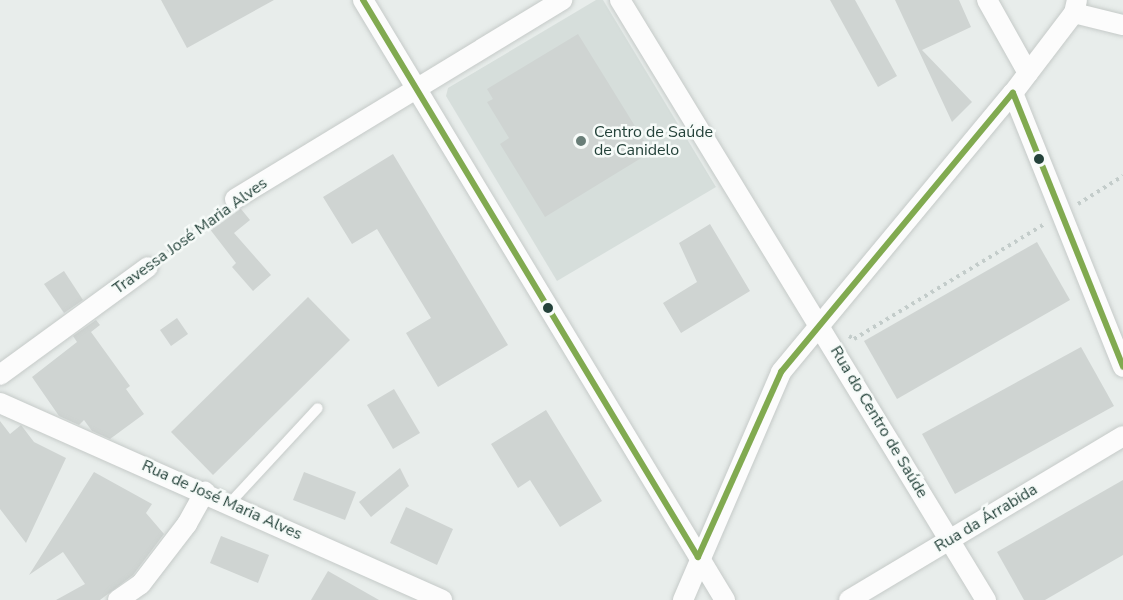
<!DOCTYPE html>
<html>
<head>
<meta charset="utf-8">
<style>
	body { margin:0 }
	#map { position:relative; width:1123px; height:600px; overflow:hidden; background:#e8edeb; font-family:"Nunito Sans",sans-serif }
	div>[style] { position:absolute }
	.built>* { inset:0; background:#d6dedb }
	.building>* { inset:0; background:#cfd4d2 }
	.path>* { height:4px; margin-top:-2px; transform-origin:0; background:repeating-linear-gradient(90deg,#c3ccca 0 3px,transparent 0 7.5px) }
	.roads { filter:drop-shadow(0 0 2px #c5cac8) drop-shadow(0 0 2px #c5cac8) }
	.service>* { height:10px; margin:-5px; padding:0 5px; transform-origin:5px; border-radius:5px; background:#fcfcfc }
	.minor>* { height:20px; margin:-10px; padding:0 10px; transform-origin:10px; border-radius:10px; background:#fcfcfc }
	.bus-1>* { height:6px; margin:-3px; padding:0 3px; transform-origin:3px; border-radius:3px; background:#81aa50 }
	.dots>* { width:16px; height:16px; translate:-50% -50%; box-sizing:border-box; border:3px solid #f7fbf9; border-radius:50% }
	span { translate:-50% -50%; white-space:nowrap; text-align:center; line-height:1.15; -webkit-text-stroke:5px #f7fbf9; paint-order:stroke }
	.poi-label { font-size:16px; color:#24423a }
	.left { translate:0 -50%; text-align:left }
	.street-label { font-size:16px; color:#24423a }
</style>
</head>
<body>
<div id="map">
	<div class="built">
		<div style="clip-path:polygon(596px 0,603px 0,716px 187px,557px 281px,446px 96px,448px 88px)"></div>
	</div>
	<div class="building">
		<div style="clip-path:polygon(161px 0,274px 0,187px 48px)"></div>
		<div style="clip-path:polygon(830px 0,855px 0,897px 76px,878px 87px)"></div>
		<div style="clip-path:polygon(895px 0,959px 0,971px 27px,922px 50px,972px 102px,952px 122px)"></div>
		<div style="clip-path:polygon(578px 34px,651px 152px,545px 217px,500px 144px,509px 138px,487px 102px,493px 99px,487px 89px)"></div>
		<div style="clip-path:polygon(393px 154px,508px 345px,438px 387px,406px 333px,431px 318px,377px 229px,352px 244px,323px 197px)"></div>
		<div style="clip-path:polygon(241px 209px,250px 220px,234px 233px,271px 275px,253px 291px,232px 267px,236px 263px,209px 228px,232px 210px)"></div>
		<div style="clip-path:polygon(710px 224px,750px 291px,681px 333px,663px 303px,697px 282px,679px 243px)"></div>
		<div style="clip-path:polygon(1037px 242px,1070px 300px,897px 399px,864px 341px)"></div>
		<div style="clip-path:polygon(64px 271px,83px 300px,64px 313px,44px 284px)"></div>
		<div style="clip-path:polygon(308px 297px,350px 340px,213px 475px,171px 432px)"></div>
		<div style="clip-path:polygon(177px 318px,188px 334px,171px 346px,160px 330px)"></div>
		<div style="clip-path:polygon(96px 320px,100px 325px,91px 332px,130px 386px,126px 389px,144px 414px,110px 439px,92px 431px,84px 420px,79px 425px,59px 416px,32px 377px,77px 342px,73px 336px)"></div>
		<div style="clip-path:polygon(1081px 347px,1114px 406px,955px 494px,922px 434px)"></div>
		<div style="clip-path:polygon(394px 389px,420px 433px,393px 449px,367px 405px)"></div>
		<div style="clip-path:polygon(546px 410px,602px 501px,560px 527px,530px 480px,518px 488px,491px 444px)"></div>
		<div style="clip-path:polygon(0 421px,10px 434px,21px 425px,34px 442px,66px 458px,26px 543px,0 509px)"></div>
		<div style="clip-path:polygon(400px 468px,409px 486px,371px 517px,359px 502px)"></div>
		<div style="clip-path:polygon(94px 472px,152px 504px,146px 513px,164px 534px,133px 575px,100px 600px,56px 600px,85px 584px,63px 552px,29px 575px)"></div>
		<div style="clip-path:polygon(304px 472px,356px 492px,345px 520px,293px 500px)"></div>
		<div style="clip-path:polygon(1123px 480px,1123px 555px,1045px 600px,1024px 600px,997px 552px)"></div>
		<div style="clip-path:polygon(406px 507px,453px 529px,437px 565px,390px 543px)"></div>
		<div style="clip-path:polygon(221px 536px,269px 555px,258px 583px,210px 563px)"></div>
		<div style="clip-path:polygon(328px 571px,379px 600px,311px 600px)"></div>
	</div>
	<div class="path">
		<div style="left:1078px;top:204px;width:53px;rotate:-31.9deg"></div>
		<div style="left:162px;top:256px;width:73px;rotate:-37.8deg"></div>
		<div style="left:849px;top:336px;width:6px;rotate:31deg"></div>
		<div style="left:854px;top:339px;width:224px;rotate:-31.1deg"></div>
	</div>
	<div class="roads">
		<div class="service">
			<div style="left:230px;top:503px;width:129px;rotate:-47.2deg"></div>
		</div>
		<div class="minor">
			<div style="left:363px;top:0;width:701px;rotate:58.9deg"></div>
			<div style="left:620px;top:0;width:703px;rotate:58.62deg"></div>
			<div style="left:987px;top:0;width:84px;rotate:60.7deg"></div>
			<div style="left:1074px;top:13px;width:50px;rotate:13.8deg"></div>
			<div style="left:1013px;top:93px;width:295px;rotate:68.1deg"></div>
			<div style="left:235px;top:199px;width:383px;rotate:-31.3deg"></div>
			<div style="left:0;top:375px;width:183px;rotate:-36.1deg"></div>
			<div style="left:0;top:403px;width:484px;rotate:24deg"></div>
			<div style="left:118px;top:600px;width:28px;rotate:-35deg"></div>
			<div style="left:141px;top:584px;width:76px;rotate:-52.5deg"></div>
			<div style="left:187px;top:524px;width:37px;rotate:-61deg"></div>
			<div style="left:683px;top:600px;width:248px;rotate:-66.7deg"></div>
			<div style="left:781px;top:372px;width:363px;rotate:-50.3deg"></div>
			<div style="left:1013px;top:93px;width:101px;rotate:-52.7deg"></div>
			<div style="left:1074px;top:13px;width:13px;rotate:-77deg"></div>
			<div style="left:849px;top:600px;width:319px;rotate:-30.9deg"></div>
		</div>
	</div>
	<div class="bus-1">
		<div style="left:363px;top:0;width:650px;rotate:58.98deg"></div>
		<div style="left:1013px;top:93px;width:295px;rotate:68.1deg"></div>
		<div style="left:698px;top:557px;width:203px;rotate:-65.8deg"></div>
		<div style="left:781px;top:372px;width:363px;rotate:-50.3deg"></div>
	</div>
	<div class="dots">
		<div style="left:581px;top:141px;background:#697e78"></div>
		<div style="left:1039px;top:159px;background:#24423a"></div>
		<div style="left:548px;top:308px;background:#24423a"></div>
	</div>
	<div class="poi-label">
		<span class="left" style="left:594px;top:141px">Centro de Saúde<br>de Canidelo</span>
	</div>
	<div class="street-label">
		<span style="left:190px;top:236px;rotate:-36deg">Travessa José Maria Alves</span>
		<span style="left:879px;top:422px;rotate:59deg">Rua do Centro de Saúde</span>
		<span style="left:222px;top:500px;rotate:24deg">Rua de José Maria Alves</span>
		<span style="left:986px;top:518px;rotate:-31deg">Rua da Árrabida</span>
	</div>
</div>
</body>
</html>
